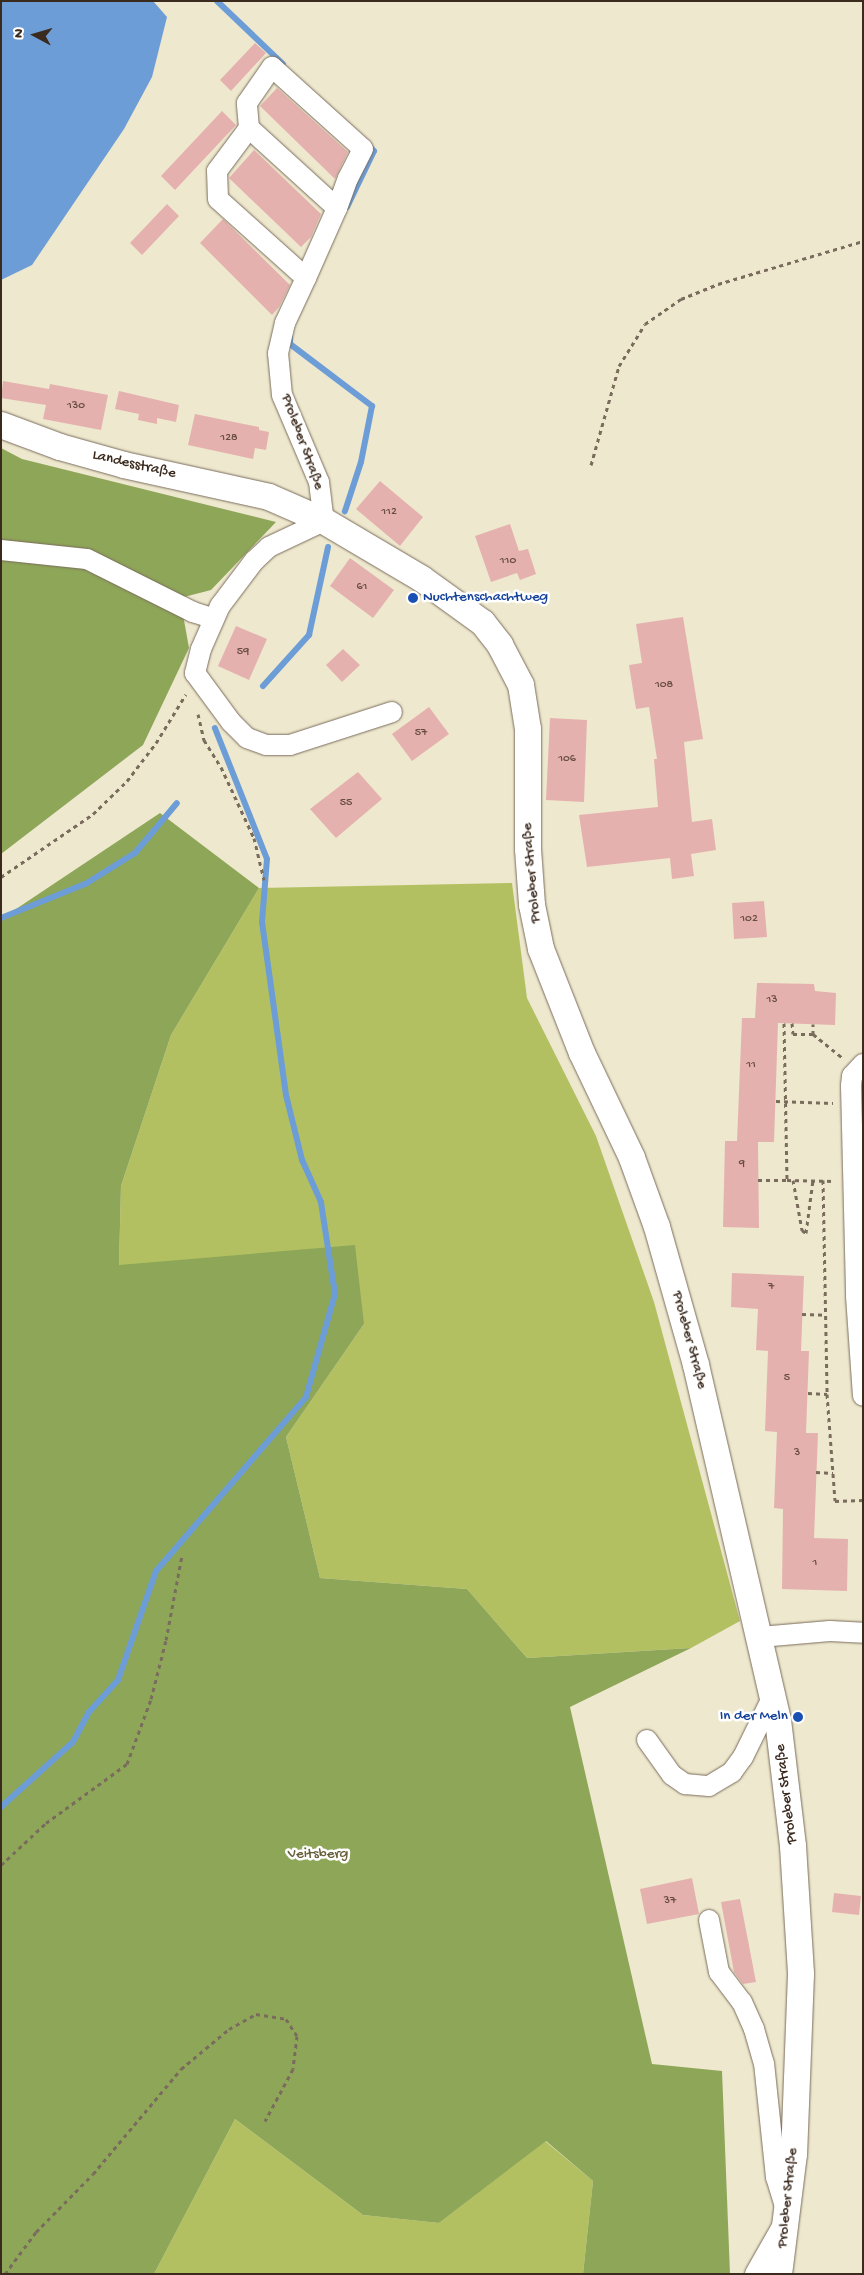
<!DOCTYPE html>
<html>
<head>
<meta charset="utf-8">
<style>
	body { margin:0 }
	#map { position:relative; width:864px; height:2275px; overflow:hidden; background:#eee8ce; font-family:"Gochi Hand",sans-serif }
	div>[style] { position:absolute }
	.green>* { inset:0; background:#b3c062 }
	.forest>* { inset:0; background:#8ea658 }
	.water>* { inset:0; background:#6d9dd7 }
	.stream>* { height:6px; margin:-3px; padding:0 3px; transform-origin:3px; border-radius:3px; background:#6d9dd7 }
	.building>* { inset:0; background:#e5b1ae }
	.path>* { height:3px; margin-top:-1.5px; transform-origin:0; background:repeating-linear-gradient(90deg,#7a6c5c 0 4px,transparent 0 8px) }
	.roads { filter:drop-shadow(0 0 1px #7a6c5c) drop-shadow(0 0 1px #7a6c5c) }
	.minor>* { height:20px; margin:-10px; padding:0 10px; transform-origin:10px; border-radius:10px; background:#fff }
	.major>* { height:26px; margin:-13px; padding:0 13px; transform-origin:13px; border-radius:13px; background:#fff }
	.dots>* { width:14px; height:14px; translate:-50% -50%; box-sizing:border-box; border:2px solid #fff; border-radius:50% }
	span { translate:-50% -50%; white-space:nowrap; text-align:center; line-height:1.15; -webkit-text-stroke:5px #fff; paint-order:stroke }
	.number-label { font-size:12px; color:#664c42 }
	.number-label span { -webkit-text-stroke-width:0 }
	.street-label { font-size:15px; color:#3b2a1e }
	.transit-label { font-size:15px; color:#164399 }
	.left { translate:0 -50%; text-align:left }
	.right { translate:-100% -50%; text-align:right }
	.park-label { font-size:15px; color:#655e36 }
	.frame { position:absolute; inset:0; border:2px solid #3b2a1e; pointer-events:none }
	.north { position:absolute; left:10px; top:10px; width:50px; height:50px; -webkit-text-stroke:4px #fff; paint-order:stroke; rotate:276deg; font-size:14px; font-weight:700; line-height:20px; text-align:center; color:#3b2a1e }
	.north::after { content:''; display:block; margin:auto; width:18px; height:22px; background:#3b2a1e; clip-path:polygon(50% 0,100% 100%,50% 72%,0 100%) }
</style>
</head>
<body>
<div id="map">
	<div class="green">
		<div style="clip-path:polygon(512px 883px,527px 998px,596px 1136px,654px 1302px,740px 1621px,691px 1648px,527px 1658px,467px 1589px,320px 1578px,286px 1437px,364px 1324px,119px 1266px,121px 1186px,171px 1035px,259px 888px)"></div>
		<div style="clip-path:polygon(235px 2119px,363px 2215px,439px 2223px,545px 2141px,593px 2181px,583px 2274px,154px 2274px)"></div>
	</div>
	<div class="forest">
		<div style="clip-path:polygon(1px 448px,22px 459px,276px 522px,211px 590px,180px 598px,189px 648px,143px 745px,1px 854px)"></div>
		<div style="clip-path:polygon(160px 813px,259px 888px,171px 1035px,121px 1186px,119px 1265px,355px 1245px,364px 1324px,286px 1437px,320px 1578px,467px 1589px,527px 1658px,691px 1648px,570px 1707px,652px 2064px,722px 2071px,730px 2274px,583px 2274px,593px 2181px,546px 2141px,439px 2223px,363px 2215px,235px 2119px,154px 2274px,1px 2274px,1px 919px)"></div>
	</div>
	<div class="water">
		<div style="clip-path:polygon(1px 1px,153px 1px,167px 17px,152px 77px,124px 129px,32px 265px,1px 280px)"></div>
	</div>
	<div class="stream">
		<div style="left:217px;top:1px;width:91px;rotate:43.7deg"></div>
		<div style="left:347px;top:207px;width:62px;rotate:-64.3deg"></div>
		<div style="left:374px;top:151px;width:8px;rotate:-135deg"></div>
		<div style="left:290px;top:337px;width:7px;rotate:90deg"></div>
		<div style="left:290px;top:344px;width:103px;rotate:37.1deg"></div>
		<div style="left:372px;top:406px;width:57px;rotate:101.1deg"></div>
		<div style="left:361px;top:462px;width:52px;rotate:108.1deg"></div>
		<div style="left:263px;top:686px;width:69px;rotate:-48deg"></div>
		<div style="left:309px;top:635px;width:90px;rotate:-77.8deg"></div>
		<div style="left:1px;top:918px;width:93px;rotate:-22.1deg"></div>
		<div style="left:87px;top:883px;width:57px;rotate:-32deg"></div>
		<div style="left:135px;top:853px;width:65px;rotate:-50deg"></div>
		<div style="left:1px;top:1807px;width:97px;rotate:-42.1deg"></div>
		<div style="left:73px;top:1742px;width:34px;rotate:-62deg"></div>
		<div style="left:89px;top:1712px;width:43px;rotate:-47.8deg"></div>
		<div style="left:118px;top:1680px;width:115px;rotate:-70.8deg"></div>
		<div style="left:156px;top:1571px;width:230px;rotate:-49.2deg"></div>
		<div style="left:306px;top:1397px;width:107px;rotate:-74.3deg"></div>
		<div style="left:335px;top:1294px;width:93px;rotate:-98.7deg"></div>
		<div style="left:321px;top:1202px;width:46px;rotate:-114.3deg"></div>
		<div style="left:302px;top:1160px;width:67px;rotate:-103.8deg"></div>
		<div style="left:286px;top:1095px;width:175px;rotate:-97.9deg"></div>
		<div style="left:262px;top:922px;width:63px;rotate:-85.5deg"></div>
		<div style="left:267px;top:859px;width:141px;rotate:-111.7deg"></div>
	</div>
	<div class="building">
		<div style="clip-path:polygon(255px 43px,266px 53px,231px 91px,220px 80px)"></div>
		<div style="clip-path:polygon(277px 88px,348px 152px,335px 179px,260px 106px)"></div>
		<div style="clip-path:polygon(222px 111px,236px 125px,175px 190px,161px 176px)"></div>
		<div style="clip-path:polygon(254px 150px,321px 214px,311px 237px,301px 247px,229px 178px)"></div>
		<div style="clip-path:polygon(167px 204px,179px 216px,142px 255px,130px 243px)"></div>
		<div style="clip-path:polygon(223px 219px,290px 285px,279px 307px,272px 315px,200px 243px)"></div>
		<div style="clip-path:polygon(3px 381px,49px 389px,50px 384px,108px 395px,101px 430px,43px 419px,46px 405px,1px 398px)"></div>
		<div style="clip-path:polygon(119px 391px,179px 405px,176px 422px,157px 418px,157px 424px,138px 420px,139px 414px,115px 409px)"></div>
		<div style="clip-path:polygon(195px 414px,259px 427px,259px 430px,269px 432px,266px 450px,255px 448px,253px 459px,188px 445px)"></div>
		<div style="clip-path:polygon(380px 481px,423px 517px,400px 546px,356px 509px)"></div>
		<div style="clip-path:polygon(510px 524px,519px 551px,528px 549px,536px 574px,520px 580px,517px 573px,491px 582px,475px 536px)"></div>
		<div style="clip-path:polygon(350px 558px,394px 590px,373px 618px,330px 586px)"></div>
		<div style="clip-path:polygon(683px 617px,703px 739px,684px 742px,692px 822px,712px 819px,716px 850px,691px 854px,694px 876px,672px 879px,670px 858px,587px 867px,579px 815px,658px 807px,654px 759px,657px 759px,649px 707px,636px 709px,629px 665px,642px 663px,636px 624px)"></div>
		<div style="clip-path:polygon(236px 626px,267px 639px,249px 680px,218px 666px)"></div>
		<div style="clip-path:polygon(343px 649px,360px 665px,342px 682px,326px 665px)"></div>
		<div style="clip-path:polygon(429px 707px,449px 734px,412px 761px,392px 734px)"></div>
		<div style="clip-path:polygon(550px 718px,587px 720px,584px 802px,546px 800px)"></div>
		<div style="clip-path:polygon(358px 772px,382px 799px,336px 838px,310px 809px)"></div>
		<div style="clip-path:polygon(764px 901px,767px 937px,734px 939px,732px 903px)"></div>
		<div style="clip-path:polygon(757px 983px,814px 984px,815px 991px,836px 993px,835px 1025px,778px 1023px,774px 1142px,758px 1142px,759px 1228px,723px 1227px,725px 1141px,737px 1141px,742px 1018px,755px 1018px)"></div>
		<div style="clip-path:polygon(732px 1273px,804px 1276px,801px 1351px,809px 1351px,806px 1433px,818px 1433px,814px 1538px,848px 1539px,847px 1591px,782px 1589px,783px 1509px,774px 1508px,777px 1432px,765px 1431px,768px 1351px,756px 1350px,758px 1309px,731px 1307px)"></div>
		<div style="clip-path:polygon(692px 1878px,699px 1914px,647px 1924px,640px 1889px)"></div>
		<div style="clip-path:polygon(834px 1893px,861px 1896px,859px 1915px,832px 1912px)"></div>
		<div style="clip-path:polygon(740px 1899px,756px 1982px,743px 1984px,734px 1972px,721px 1902px)"></div>
	</div>
	<div class="path">
		<div style="left:591px;top:465px;width:103px;rotate:-74.2deg"></div>
		<div style="left:619px;top:366px;width:49px;rotate:-58.2deg"></div>
		<div style="left:645px;top:324px;width:44px;rotate:-34.8deg"></div>
		<div style="left:681px;top:299px;width:40px;rotate:-22deg"></div>
		<div style="left:718px;top:284px;width:151px;rotate:-16.5deg"></div>
		<div style="left:198px;top:714px;width:27px;rotate:77deg"></div>
		<div style="left:204px;top:740px;width:32px;rotate:58deg"></div>
		<div style="left:221px;top:767px;width:78px;rotate:65.1deg"></div>
		<div style="left:254px;top:838px;width:43px;rotate:76.6deg"></div>
		<div style="left:1px;top:877px;width:112px;rotate:-34.4deg"></div>
		<div style="left:93px;top:814px;width:47px;rotate:-44.1deg"></div>
		<div style="left:127px;top:781px;width:48px;rotate:-52.7deg"></div>
		<div style="left:156px;top:743px;width:57px;rotate:-58.5deg"></div>
		<div style="left:784px;top:1023px;width:157px;rotate:88.9deg"></div>
		<div style="left:787px;top:1180px;width:48px;rotate:1.2deg"></div>
		<div style="left:792px;top:1023px;width:11px;rotate:85deg"></div>
		<div style="left:793px;top:1034px;width:20px"></div>
		<div style="left:813px;top:1034px;width:38px;rotate:39deg"></div>
		<div style="left:813px;top:1034px;width:10px;rotate:-90deg"></div>
		<div style="left:776px;top:1101px;width:57px;rotate:2deg"></div>
		<div style="left:758px;top:1180px;width:29px"></div>
		<div style="left:793px;top:1180px;width:51px;rotate:79.8deg"></div>
		<div style="left:802px;top:1230px;width:5px;rotate:37deg"></div>
		<div style="left:806px;top:1233px;width:53px;rotate:-82.5deg"></div>
		<div style="left:823px;top:1180px;width:214px;rotate:88.9deg"></div>
		<div style="left:827px;top:1394px;width:107px;rotate:85.7deg"></div>
		<div style="left:835px;top:1501px;width:28px;rotate:-2deg"></div>
		<div style="left:802px;top:1314px;width:24px;rotate:2deg"></div>
		<div style="left:808px;top:1393px;width:19px;rotate:3deg"></div>
		<div style="left:816px;top:1472px;width:17px;rotate:3deg"></div>
		<div style="left:1px;top:1865px;width:62px;rotate:-43deg"></div>
		<div style="left:46px;top:1823px;width:100px;rotate:-36.1deg"></div>
		<div style="left:127px;top:1764px;width:69px;rotate:-69.7deg"></div>
		<div style="left:151px;top:1699px;width:61px;rotate:-75.7deg"></div>
		<div style="left:166px;top:1640px;width:86px;rotate:-79.3deg"></div>
		<div style="left:5px;top:2274px;width:52px;rotate:-53.6deg"></div>
		<div style="left:36px;top:2232px;width:81px;rotate:-45.5deg"></div>
		<div style="left:93px;top:2174px;width:137px;rotate:-50deg"></div>
		<div style="left:181px;top:2069px;width:62px;rotate:-39.8deg"></div>
		<div style="left:229px;top:2029px;width:31px;rotate:-29deg"></div>
		<div style="left:256px;top:2014px;width:30px;rotate:9deg"></div>
		<div style="left:286px;top:2019px;width:20px;rotate:57deg"></div>
		<div style="left:297px;top:2036px;width:33px;rotate:97deg"></div>
		<div style="left:293px;top:2069px;width:59px;rotate:118.3deg"></div>
	</div>
	<div class="roads">
		<div class="minor">
			<div style="left:249px;top:128px;width:119px;rotate:42.3deg"></div>
			<div style="left:306px;top:278px;width:118px;rotate:-138.1deg"></div>
			<div style="left:218px;top:199px;width:28px;rotate:-92deg"></div>
			<div style="left:217px;top:171px;width:54px;rotate:-53.3deg"></div>
			<div style="left:249px;top:128px;width:25px;rotate:-95deg"></div>
			<div style="left:247px;top:103px;width:44px;rotate:-55.2deg"></div>
			<div style="left:272px;top:67px;width:122px;rotate:42deg"></div>
			<div style="left:363px;top:149px;width:33px;rotate:117deg"></div>
			<div style="left:348px;top:178px;width:32px;rotate:110deg"></div>
			<div style="left:337px;top:208px;width:77px;rotate:113.9deg"></div>
			<div style="left:306px;top:278px;width:50px;rotate:115deg"></div>
			<div style="left:285px;top:323px;width:31px;rotate:103deg"></div>
			<div style="left:278px;top:353px;width:42px;rotate:84.6deg"></div>
			<div style="left:282px;top:395px;width:95px;rotate:67deg"></div>
			<div style="left:319px;top:482px;width:39px;rotate:83deg"></div>
			<div style="left:324px;top:521px;width:61px;rotate:154.7deg"></div>
			<div style="left:269px;top:547px;width:21px;rotate:137deg"></div>
			<div style="left:254px;top:561px;width:56px;rotate:127.1deg"></div>
			<div style="left:220px;top:606px;width:47px;rotate:113.8deg"></div>
			<div style="left:201px;top:649px;width:25px;rotate:104deg"></div>
			<div style="left:195px;top:673px;width:61px;rotate:53.7deg"></div>
			<div style="left:231px;top:722px;width:23px;rotate:45deg"></div>
			<div style="left:247px;top:738px;width:20px;rotate:20deg"></div>
			<div style="left:266px;top:745px;width:24px"></div>
			<div style="left:290px;top:745px;width:107px;rotate:-17.9deg"></div>
			<div style="left:1px;top:550px;width:86px;rotate:6deg"></div>
			<div style="left:87px;top:559px;width:119px;rotate:26.6deg"></div>
			<div style="left:193px;top:612px;width:22px;rotate:18deg"></div>
			<div style="left:863px;top:1064px;width:16px;rotate:133deg"></div>
			<div style="left:852px;top:1076px;width:10px;rotate:96deg"></div>
			<div style="left:851px;top:1086px;width:210px;rotate:88.6deg"></div>
			<div style="left:856px;top:1296px;width:100px;rotate:86deg"></div>
			<div style="left:760px;top:1637px;width:70px;rotate:-4.9deg"></div>
			<div style="left:830px;top:1631px;width:33px;rotate:3deg"></div>
			<div style="left:647px;top:1740px;width:43px;rotate:54.5deg"></div>
			<div style="left:672px;top:1775px;width:16px;rotate:35deg"></div>
			<div style="left:685px;top:1784px;width:24px;rotate:5deg"></div>
			<div style="left:709px;top:1786px;width:27px;rotate:-31deg"></div>
			<div style="left:732px;top:1772px;width:19px;rotate:-54deg"></div>
			<div style="left:743px;top:1757px;width:68px;rotate:-63.8deg"></div>
			<div style="left:709px;top:1920px;width:53px;rotate:79.1deg"></div>
			<div style="left:719px;top:1972px;width:38px;rotate:53deg"></div>
			<div style="left:742px;top:2002px;width:30px;rotate:66deg"></div>
			<div style="left:754px;top:2029px;width:35px;rotate:74deg"></div>
			<div style="left:764px;top:2063px;width:115px;rotate:84deg"></div>
			<div style="left:776px;top:2177px;width:41px;rotate:72.9deg"></div>
			<div style="left:788px;top:2216px;width:67px;rotate:119.6deg"></div>
		</div>
		<div class="major">
			<div style="left:1px;top:425px;width:63px;rotate:20.4deg"></div>
			<div style="left:60px;top:447px;width:66px;rotate:15.7deg"></div>
			<div style="left:124px;top:465px;width:148px;rotate:12.4deg"></div>
			<div style="left:269px;top:497px;width:60px;rotate:23.6deg"></div>
			<div style="left:324px;top:521px;width:114px;rotate:30.6deg"></div>
			<div style="left:422px;top:579px;width:75px;rotate:35.8deg"></div>
			<div style="left:483px;top:623px;width:28px;rotate:52deg"></div>
			<div style="left:500px;top:645px;width:45px;rotate:62.3deg"></div>
			<div style="left:521px;top:685px;width:45px;rotate:81deg"></div>
			<div style="left:528px;top:729px;width:120px;rotate:90deg"></div>
			<div style="left:528px;top:849px;width:56px;rotate:85.9deg"></div>
			<div style="left:532px;top:905px;width:45px;rotate:78.4deg"></div>
			<div style="left:541px;top:949px;width:112px;rotate:68.5deg"></div>
			<div style="left:582px;top:1053px;width:116px;rotate:64.5deg"></div>
			<div style="left:632px;top:1158px;width:73px;rotate:70.1deg"></div>
			<div style="left:657px;top:1227px;width:143px;rotate:74.2deg"></div>
			<div style="left:696px;top:1365px;width:364px;rotate:77deg"></div>
			<div style="left:778px;top:1720px;width:127px;rotate:83.2deg"></div>
			<div style="left:793px;top:1846px;width:128px;rotate:86.4deg"></div>
			<div style="left:801px;top:1974px;width:180px;rotate:92.2deg"></div>
			<div style="left:794px;top:2154px;width:121px;rotate:97.1deg"></div>
		</div>
	</div>
	<div class="dots">
		<div style="left:413px;top:598px;background:#1a4fb4"></div>
		<div style="left:798px;top:1717px;background:#1a4fb4"></div>
	</div>
	<div class="number-label">
		<span style="left:76px;top:407px">130</span>
		<span style="left:229px;top:439px">128</span>
		<span style="left:389px;top:513px">112</span>
		<span style="left:508px;top:562px">110</span>
		<span style="left:362px;top:588px">61</span>
		<span style="left:243px;top:653px">59</span>
		<span style="left:664px;top:686px">108</span>
		<span style="left:421px;top:734px">57</span>
		<span style="left:567px;top:760px">106</span>
		<span style="left:346px;top:804px">55</span>
		<span style="left:749px;top:920px">102</span>
		<span style="left:772px;top:1001px">13</span>
		<span style="left:751px;top:1066px">11</span>
		<span style="left:742px;top:1165px">9</span>
		<span style="left:771px;top:1288px">7</span>
		<span style="left:787px;top:1379px">5</span>
		<span style="left:797px;top:1454px">3</span>
		<span style="left:815px;top:1564px">1</span>
		<span style="left:670px;top:1902px">37</span>
	</div>
	<div class="street-label">
		<span style="left:302px;top:442px;rotate:70deg">Proleber Straße</span>
		<span style="left:134px;top:465px;rotate:13deg">Landesstraße</span>
		<span style="left:532px;top:873px;rotate:-95deg">Proleber Straße</span>
		<span style="left:689px;top:1340px;rotate:75deg">Proleber Straße</span>
		<span style="left:787px;top:1794px;rotate:-97deg">Proleber Straße</span>
		<span style="left:788px;top:2198px;rotate:-84deg">Proleber Straße</span>
	</div>
	<div class="transit-label">
		<span class="left" style="left:423px;top:598px">Nuchtenschachtweg</span>
		<span class="right" style="left:788px;top:1717px">In der Meln</span>
	</div>
	<div class="park-label">
		<span style="left:318px;top:1855px">Veitsberg</span>
	</div>
	<div class="frame"></div>
	<div class="north">N</div>
</div>
</body>
</html>
